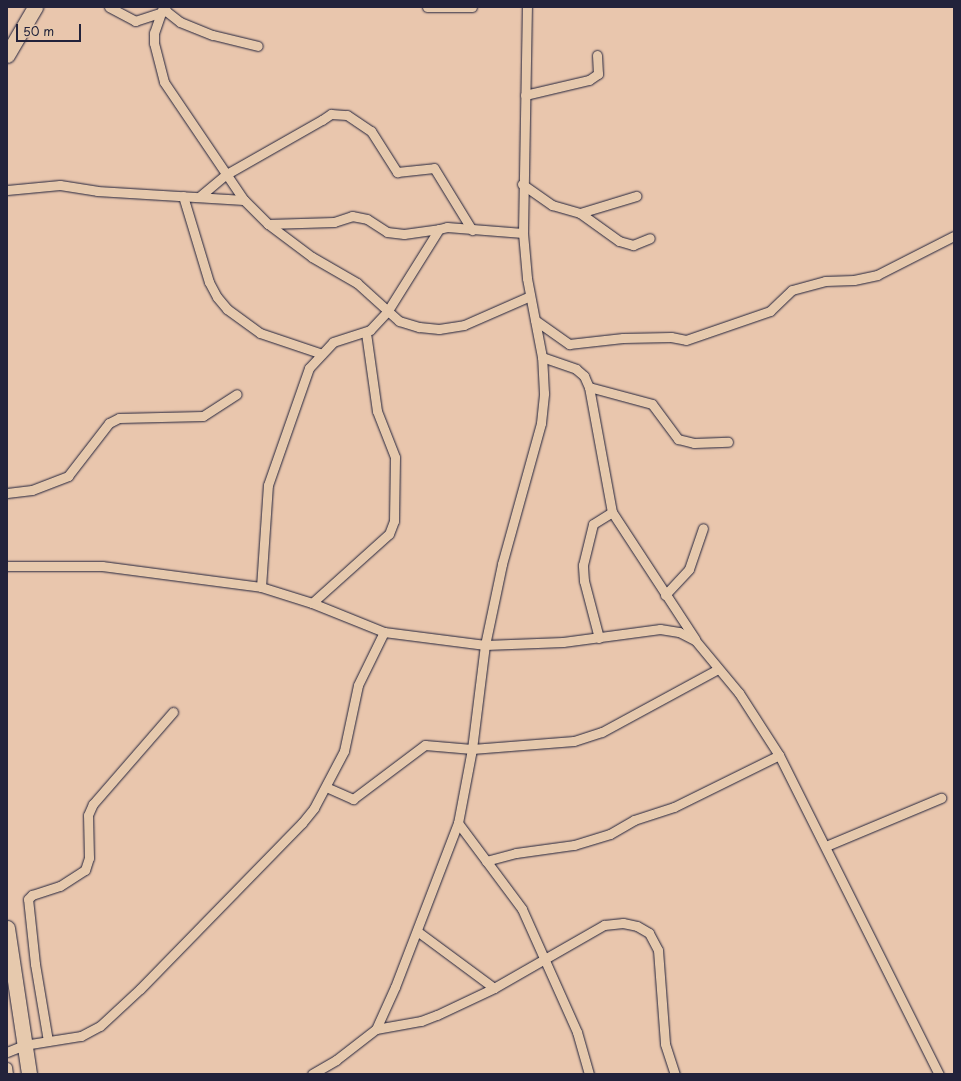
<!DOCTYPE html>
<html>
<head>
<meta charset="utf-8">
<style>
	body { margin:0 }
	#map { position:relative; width:961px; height:1081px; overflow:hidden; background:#e9c6ad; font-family:"Playpen Sans",sans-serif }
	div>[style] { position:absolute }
	.roads { filter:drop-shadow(0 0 1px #22223b) drop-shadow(0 0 1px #22223b) }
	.street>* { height:9px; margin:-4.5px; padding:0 4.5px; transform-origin:4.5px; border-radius:4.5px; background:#e6c9ad }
	.primary>* { height:15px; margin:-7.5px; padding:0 7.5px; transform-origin:7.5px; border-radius:7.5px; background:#e6c9ad }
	span { translate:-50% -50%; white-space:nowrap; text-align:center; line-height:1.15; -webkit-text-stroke:3.5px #e6c9ad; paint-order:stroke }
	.frame { position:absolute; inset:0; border:8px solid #22223b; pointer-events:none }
	.scale { position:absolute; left:16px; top:24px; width:65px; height:18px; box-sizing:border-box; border:2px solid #22223b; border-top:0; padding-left:5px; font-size:12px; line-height:14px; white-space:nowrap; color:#22223b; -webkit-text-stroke:3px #e6c9ad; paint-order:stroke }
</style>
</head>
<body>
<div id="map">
	<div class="roads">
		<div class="street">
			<div style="left:109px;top:7px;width:30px;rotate:28deg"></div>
			<div style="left:135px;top:21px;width:33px;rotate:-18deg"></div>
			<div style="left:166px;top:11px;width:18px;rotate:38deg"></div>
			<div style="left:180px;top:22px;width:35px;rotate:22deg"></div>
			<div style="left:213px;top:35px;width:46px;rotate:13.7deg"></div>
			<div style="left:163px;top:7px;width:28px;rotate:109deg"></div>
			<div style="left:154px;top:33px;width:10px;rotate:90deg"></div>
			<div style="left:154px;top:43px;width:40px;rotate:75.6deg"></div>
			<div style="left:164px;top:82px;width:143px;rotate:55.9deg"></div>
			<div style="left:244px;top:200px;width:34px;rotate:45deg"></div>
			<div style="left:268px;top:224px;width:55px;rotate:36.9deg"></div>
			<div style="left:312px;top:257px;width:52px;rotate:30deg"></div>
			<div style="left:357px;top:283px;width:57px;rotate:42.1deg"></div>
			<div style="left:399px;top:321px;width:21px;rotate:17deg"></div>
			<div style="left:419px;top:327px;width:20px;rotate:6deg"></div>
			<div style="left:439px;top:329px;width:25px;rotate:-9deg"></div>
			<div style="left:464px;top:325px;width:72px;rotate:-23.7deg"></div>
			<div style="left:427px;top:7px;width:45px"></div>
			<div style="left:525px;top:95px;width:66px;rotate:-13.2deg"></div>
			<div style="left:589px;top:80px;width:11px;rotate:-34deg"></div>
			<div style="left:598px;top:74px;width:19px;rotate:-93deg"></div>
			<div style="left:522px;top:184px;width:37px;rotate:35deg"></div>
			<div style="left:552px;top:205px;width:29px;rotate:16deg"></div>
			<div style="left:580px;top:213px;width:59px;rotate:-16.9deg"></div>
			<div style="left:7px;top:190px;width:53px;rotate:-5.4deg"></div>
			<div style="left:60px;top:185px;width:37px;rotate:9deg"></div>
			<div style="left:97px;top:191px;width:147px;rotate:3.5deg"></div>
			<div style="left:183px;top:196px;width:90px;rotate:73.2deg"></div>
			<div style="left:209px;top:282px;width:17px;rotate:62deg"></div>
			<div style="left:217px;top:297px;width:16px;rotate:50deg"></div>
			<div style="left:227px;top:309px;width:41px;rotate:36deg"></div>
			<div style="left:260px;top:333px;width:65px;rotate:18.7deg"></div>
			<div style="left:199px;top:197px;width:34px;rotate:-40deg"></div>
			<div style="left:225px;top:175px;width:112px;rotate:-29.6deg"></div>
			<div style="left:322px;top:120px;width:11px;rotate:-34deg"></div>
			<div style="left:331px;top:114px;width:16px;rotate:4deg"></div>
			<div style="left:347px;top:115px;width:29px;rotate:34deg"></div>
			<div style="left:371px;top:131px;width:49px;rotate:57.6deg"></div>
			<div style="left:397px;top:172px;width:37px;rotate:-6deg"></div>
			<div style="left:434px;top:168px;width:73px;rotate:58.5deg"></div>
			<div style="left:580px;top:213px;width:48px;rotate:35.7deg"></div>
			<div style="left:619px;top:241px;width:15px;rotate:16deg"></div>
			<div style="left:633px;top:245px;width:18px;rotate:-22deg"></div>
			<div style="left:268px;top:224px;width:66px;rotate:-1.7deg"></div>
			<div style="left:334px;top:222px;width:19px;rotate:-18deg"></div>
			<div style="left:352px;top:216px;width:15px;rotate:11deg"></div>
			<div style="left:367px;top:219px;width:24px;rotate:33deg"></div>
			<div style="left:387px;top:232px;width:17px;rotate:7deg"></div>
			<div style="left:404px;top:234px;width:35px;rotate:-8deg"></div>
			<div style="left:535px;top:320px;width:42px;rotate:35.2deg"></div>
			<div style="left:569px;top:344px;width:54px;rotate:-6.3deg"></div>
			<div style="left:623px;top:338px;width:48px;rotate:-1.2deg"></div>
			<div style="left:671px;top:337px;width:15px;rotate:11deg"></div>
			<div style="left:686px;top:340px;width:89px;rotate:-19deg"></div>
			<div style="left:770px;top:311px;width:30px;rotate:-44deg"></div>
			<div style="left:792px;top:290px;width:34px;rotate:-15deg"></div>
			<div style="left:825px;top:281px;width:29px;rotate:-2deg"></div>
			<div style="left:854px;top:280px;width:24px;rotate:-12deg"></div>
			<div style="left:877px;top:275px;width:86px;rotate:-26.9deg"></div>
			<div style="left:542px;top:357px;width:36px;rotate:19deg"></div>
			<div style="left:576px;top:369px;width:11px;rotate:41deg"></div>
			<div style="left:584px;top:376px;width:12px;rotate:66deg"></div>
			<div style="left:589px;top:387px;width:127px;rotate:79.6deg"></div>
			<div style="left:612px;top:512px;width:152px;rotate:56.8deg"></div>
			<div style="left:589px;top:387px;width:65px;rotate:15.1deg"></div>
			<div style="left:652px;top:404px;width:44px;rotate:53.4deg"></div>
			<div style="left:678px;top:439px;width:16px;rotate:14deg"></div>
			<div style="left:694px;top:443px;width:34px;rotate:-2deg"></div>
			<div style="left:7px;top:493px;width:25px;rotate:-7deg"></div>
			<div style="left:32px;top:490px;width:39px;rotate:-21deg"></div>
			<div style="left:68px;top:476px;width:67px;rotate:-52.3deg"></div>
			<div style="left:109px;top:423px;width:11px;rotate:-27deg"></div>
			<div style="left:119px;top:418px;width:84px;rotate:-1.4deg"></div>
			<div style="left:203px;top:416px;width:40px;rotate:-32.9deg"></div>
			<div style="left:7px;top:566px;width:95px"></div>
			<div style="left:102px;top:566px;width:160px;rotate:7.5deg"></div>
			<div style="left:261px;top:587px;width:53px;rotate:17.4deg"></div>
			<div style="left:312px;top:603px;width:78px;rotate:21.9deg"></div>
			<div style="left:384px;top:632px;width:102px;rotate:7.3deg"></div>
			<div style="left:485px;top:645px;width:78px;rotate:-2.2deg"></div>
			<div style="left:563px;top:642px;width:98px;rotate:-7.6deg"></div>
			<div style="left:660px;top:629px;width:19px;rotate:9deg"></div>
			<div style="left:679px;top:632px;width:18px;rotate:27deg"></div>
			<div style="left:695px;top:640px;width:69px;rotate:50.3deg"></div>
			<div style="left:739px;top:693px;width:74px;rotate:57.2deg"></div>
			<div style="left:779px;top:755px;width:357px;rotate:63.4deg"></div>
			<div style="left:261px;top:587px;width:102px;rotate:-86.1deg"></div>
			<div style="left:268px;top:485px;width:124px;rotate:-70.7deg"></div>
			<div style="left:309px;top:368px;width:35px;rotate:-47deg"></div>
			<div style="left:333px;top:342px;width:39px;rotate:-18deg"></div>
			<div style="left:370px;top:330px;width:25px;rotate:-47deg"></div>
			<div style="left:387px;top:312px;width:98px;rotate:-57.9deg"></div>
			<div style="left:439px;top:229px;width:8px;rotate:-14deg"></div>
			<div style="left:447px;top:227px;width:76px;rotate:4.5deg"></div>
			<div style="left:665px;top:595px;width:35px;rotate:-47deg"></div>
			<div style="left:689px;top:569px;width:43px;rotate:-71.1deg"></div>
			<div style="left:312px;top:603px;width:103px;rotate:-41.9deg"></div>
			<div style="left:389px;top:534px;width:14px;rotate:-69deg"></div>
			<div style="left:394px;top:521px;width:64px;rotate:-89.1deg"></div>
			<div style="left:395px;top:457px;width:49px;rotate:-111.4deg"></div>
			<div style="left:377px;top:411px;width:79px;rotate:-98deg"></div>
			<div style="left:599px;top:638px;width:59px;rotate:-104.7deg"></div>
			<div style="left:584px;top:581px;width:16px;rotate:-94deg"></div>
			<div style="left:583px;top:565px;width:42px;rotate:-76.3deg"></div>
			<div style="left:593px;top:524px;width:22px;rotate:-32deg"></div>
			<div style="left:326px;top:787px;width:30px;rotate:24deg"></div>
			<div style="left:353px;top:799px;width:90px;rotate:-36.9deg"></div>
			<div style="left:425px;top:745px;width:47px;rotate:4.9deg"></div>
			<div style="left:472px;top:749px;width:102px;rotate:-4.5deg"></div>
			<div style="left:574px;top:741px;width:29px;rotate:-18deg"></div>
			<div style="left:602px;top:732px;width:132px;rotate:-28.5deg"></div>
			<div style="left:458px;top:823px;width:107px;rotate:53.3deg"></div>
			<div style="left:522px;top:909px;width:135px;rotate:65.9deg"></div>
			<div style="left:577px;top:1032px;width:44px;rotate:74.1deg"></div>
			<div style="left:826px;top:846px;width:125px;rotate:-22.7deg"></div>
			<div style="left:486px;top:861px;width:31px;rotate:-15deg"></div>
			<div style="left:516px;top:853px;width:59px;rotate:-7.9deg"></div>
			<div style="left:574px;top:845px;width:38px;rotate:-17deg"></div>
			<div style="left:610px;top:834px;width:28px;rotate:-30deg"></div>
			<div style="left:634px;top:820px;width:42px;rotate:-18deg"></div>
			<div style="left:674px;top:807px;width:117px;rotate:-26.3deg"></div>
			<div style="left:417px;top:931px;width:96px;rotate:36.5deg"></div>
			<div style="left:376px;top:1029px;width:46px;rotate:-10.1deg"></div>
			<div style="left:421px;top:1021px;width:17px;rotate:-21deg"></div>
			<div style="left:437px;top:1015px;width:63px;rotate:-25.3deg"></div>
			<div style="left:494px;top:988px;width:127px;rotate:-29.8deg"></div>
			<div style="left:604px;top:925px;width:19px;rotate:-6deg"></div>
			<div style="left:623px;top:923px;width:14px;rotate:12deg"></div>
			<div style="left:637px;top:926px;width:14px;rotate:30deg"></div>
			<div style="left:649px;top:933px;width:19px;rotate:62deg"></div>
			<div style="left:658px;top:950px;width:94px;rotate:85.7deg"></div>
			<div style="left:665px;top:1044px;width:32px;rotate:72deg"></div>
			<div style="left:48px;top:1041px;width:78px;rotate:-99.6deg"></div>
			<div style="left:35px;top:964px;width:65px;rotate:-96.1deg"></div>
			<div style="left:28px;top:899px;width:6px;rotate:-45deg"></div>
			<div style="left:32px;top:895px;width:29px;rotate:-18deg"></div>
			<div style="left:60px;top:886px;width:30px;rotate:-33deg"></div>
			<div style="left:85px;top:870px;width:13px;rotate:-72deg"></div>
			<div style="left:89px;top:858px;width:43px;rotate:-91.3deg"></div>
			<div style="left:88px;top:815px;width:12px;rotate:-66deg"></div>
			<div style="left:93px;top:804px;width:122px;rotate:-49deg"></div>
			<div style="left:7px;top:1052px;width:18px;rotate:-22deg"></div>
			<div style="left:24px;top:1045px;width:58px;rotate:-9deg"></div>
			<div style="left:81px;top:1036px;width:21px;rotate:-28deg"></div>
			<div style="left:100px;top:1026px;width:54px;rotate:-42.8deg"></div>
			<div style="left:140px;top:989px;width:232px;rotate:-45.7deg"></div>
			<div style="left:302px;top:823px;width:19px;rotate:-51deg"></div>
			<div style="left:314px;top:808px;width:64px;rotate:-62.2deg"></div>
			<div style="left:344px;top:751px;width:67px;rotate:-78deg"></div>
			<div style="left:358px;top:685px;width:59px;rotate:-63.9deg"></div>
			<div style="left:7px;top:1067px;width:7px;rotate:82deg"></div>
			<div style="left:312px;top:1074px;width:28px;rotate:-30deg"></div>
			<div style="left:336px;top:1060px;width:51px;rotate:-37.8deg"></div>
			<div style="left:376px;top:1029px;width:46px;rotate:-65.7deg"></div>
			<div style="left:395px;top:987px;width:176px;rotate:-69deg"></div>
			<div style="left:458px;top:823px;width:75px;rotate:-79.3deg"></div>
			<div style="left:472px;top:749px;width:105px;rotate:-82.9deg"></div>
			<div style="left:485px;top:645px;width:83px;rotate:-78.1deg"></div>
			<div style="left:502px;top:564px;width:146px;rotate:-74.5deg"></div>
			<div style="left:541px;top:423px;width:30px;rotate:-84deg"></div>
			<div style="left:544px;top:393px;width:36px;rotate:-93deg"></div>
			<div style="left:542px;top:357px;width:80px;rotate:-100.8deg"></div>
			<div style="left:527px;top:278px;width:45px;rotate:-95.1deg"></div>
			<div style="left:523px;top:233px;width:226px;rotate:-89deg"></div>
		</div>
		<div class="primary">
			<div style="left:7px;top:55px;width:56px;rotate:-59.7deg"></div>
			<div style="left:7px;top:928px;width:148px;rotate:81.4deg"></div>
		</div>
	</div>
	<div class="frame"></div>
	<div class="scale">50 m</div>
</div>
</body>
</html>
